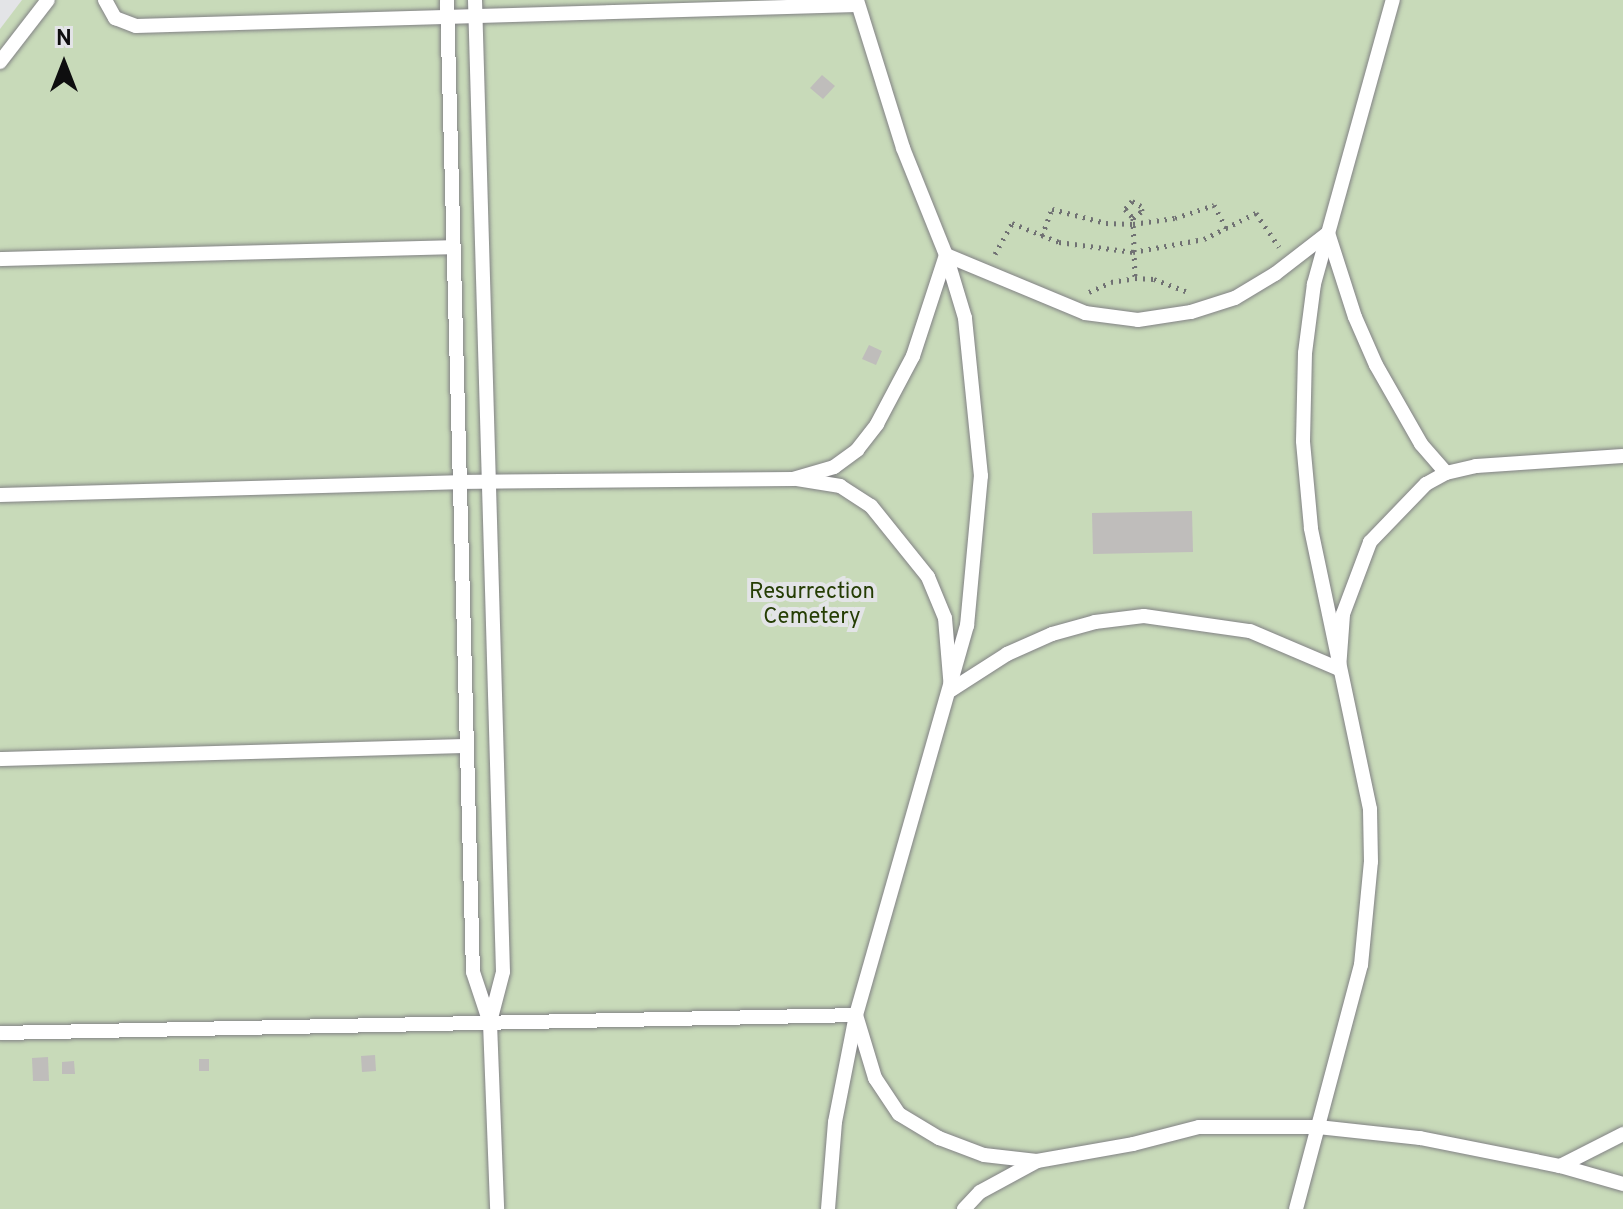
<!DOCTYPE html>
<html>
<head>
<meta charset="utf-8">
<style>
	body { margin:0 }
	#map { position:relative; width:1623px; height:1209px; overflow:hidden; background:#e3e4e7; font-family:Overpass,sans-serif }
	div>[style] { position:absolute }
	.green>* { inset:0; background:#c8dab9 }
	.building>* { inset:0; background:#bfbdbb }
	.path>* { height:5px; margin-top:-2.5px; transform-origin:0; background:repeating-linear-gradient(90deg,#707173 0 2px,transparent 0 8px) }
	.roads { filter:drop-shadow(0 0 2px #828285) drop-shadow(0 0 2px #828285) }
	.service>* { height:14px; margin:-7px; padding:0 7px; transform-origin:7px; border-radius:7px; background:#fff }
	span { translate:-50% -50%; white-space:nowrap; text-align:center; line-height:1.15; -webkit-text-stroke:8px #e3e4e7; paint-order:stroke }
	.park-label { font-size:22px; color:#253d04 }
	.north { position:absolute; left:24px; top:24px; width:80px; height:80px; -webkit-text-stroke:6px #e3e4e7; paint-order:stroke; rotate:0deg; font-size:22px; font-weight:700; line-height:32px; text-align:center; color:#0e0e0f }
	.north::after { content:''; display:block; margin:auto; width:28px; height:36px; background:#0e0e0f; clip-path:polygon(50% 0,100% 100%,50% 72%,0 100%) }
</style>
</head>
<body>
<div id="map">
	<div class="green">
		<div style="clip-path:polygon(22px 0,1623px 0,1623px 1209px,0 1209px,0 29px)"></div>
	</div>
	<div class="building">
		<div style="clip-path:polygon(822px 75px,835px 86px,823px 99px,810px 88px)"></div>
		<div style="clip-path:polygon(869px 345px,882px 351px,876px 365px,862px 359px)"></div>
		<div style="clip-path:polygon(1192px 511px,1193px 552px,1093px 554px,1092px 513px)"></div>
		<div style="clip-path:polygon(375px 1055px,376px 1071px,362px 1072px,361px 1056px)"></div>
		<div style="clip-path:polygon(48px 1057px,49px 1081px,33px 1081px,32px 1058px)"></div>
		<div style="clip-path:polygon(199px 1059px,209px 1059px,209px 1071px,199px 1071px)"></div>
		<div style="clip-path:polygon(74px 1061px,75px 1074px,62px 1074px,62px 1062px)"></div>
	</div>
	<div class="path">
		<div style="left:1133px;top:218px;width:11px;rotate:-38deg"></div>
		<div style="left:1142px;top:211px;width:5px;rotate:-101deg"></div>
		<div style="left:1141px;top:206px;width:10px;rotate:-151deg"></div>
		<div style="left:1132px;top:201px;width:11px;rotate:131deg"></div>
		<div style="left:1125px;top:209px;width:12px;rotate:48deg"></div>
		<div style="left:1133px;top:218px;width:60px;rotate:88.1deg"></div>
		<div style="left:1042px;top:236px;width:29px;rotate:-70deg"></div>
		<div style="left:1052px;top:209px;width:56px;rotate:14.5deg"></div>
		<div style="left:1106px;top:223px;width:27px;rotate:2deg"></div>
		<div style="left:1133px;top:224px;width:42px;rotate:-8.1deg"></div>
		<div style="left:1175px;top:218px;width:41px;rotate:-18.4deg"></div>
		<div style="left:1214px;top:205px;width:27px;rotate:62deg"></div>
		<div style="left:995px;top:254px;width:35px;rotate:-61deg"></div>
		<div style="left:1012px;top:223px;width:51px;rotate:22deg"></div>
		<div style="left:1059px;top:242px;width:75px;rotate:7.7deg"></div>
		<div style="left:1133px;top:252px;width:72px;rotate:-10.4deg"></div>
		<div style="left:1204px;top:239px;width:58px;rotate:-26.6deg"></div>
		<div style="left:1256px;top:213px;width:41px;rotate:55.9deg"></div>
		<div style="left:1089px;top:292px;width:24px;rotate:-24deg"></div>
		<div style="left:1111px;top:282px;width:24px;rotate:-9deg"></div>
		<div style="left:1135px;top:278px;width:19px;rotate:3deg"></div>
		<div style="left:1154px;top:279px;width:34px;rotate:21deg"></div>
	</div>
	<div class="roads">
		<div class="service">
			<div style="left:105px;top:0;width:21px;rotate:61deg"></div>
			<div style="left:115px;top:18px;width:22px;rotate:21deg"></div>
			<div style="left:136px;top:26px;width:721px;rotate:-1.67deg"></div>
			<div style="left:447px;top:0;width:972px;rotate:88.47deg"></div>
			<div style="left:473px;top:972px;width:54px;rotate:71.6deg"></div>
			<div style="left:490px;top:1023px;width:186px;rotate:87.8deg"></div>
			<div style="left:475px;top:0;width:972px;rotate:88.35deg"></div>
			<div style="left:503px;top:972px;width:52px;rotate:104.6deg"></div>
			<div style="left:0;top:62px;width:78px;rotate:-52.3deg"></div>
			<div style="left:0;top:259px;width:452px;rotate:-1.5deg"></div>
			<div style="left:797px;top:479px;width:44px;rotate:9.2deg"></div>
			<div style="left:840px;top:486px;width:37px;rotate:33deg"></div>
			<div style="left:871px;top:506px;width:91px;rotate:51.2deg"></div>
			<div style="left:928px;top:577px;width:44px;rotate:67.5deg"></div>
			<div style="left:945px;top:618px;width:72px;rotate:85.2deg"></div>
			<div style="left:951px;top:690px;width:67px;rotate:-32.7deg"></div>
			<div style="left:1007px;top:654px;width:49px;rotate:-24deg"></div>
			<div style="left:1052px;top:634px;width:45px;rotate:-15.6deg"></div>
			<div style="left:1095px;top:622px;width:49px;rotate:-7deg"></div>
			<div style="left:1144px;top:616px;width:107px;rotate:8.1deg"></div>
			<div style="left:1250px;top:631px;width:97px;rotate:23.1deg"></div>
			<div style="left:1339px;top:669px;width:55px;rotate:-85.8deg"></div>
			<div style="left:1343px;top:614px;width:77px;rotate:-69.4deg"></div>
			<div style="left:1370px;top:542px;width:81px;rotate:-46deg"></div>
			<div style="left:1426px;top:484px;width:23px;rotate:-29deg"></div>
			<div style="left:1446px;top:473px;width:31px;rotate:-13deg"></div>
			<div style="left:1476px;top:466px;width:147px;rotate:-3.9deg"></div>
			<div style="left:0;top:495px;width:457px;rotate:-1.6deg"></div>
			<div style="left:457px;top:482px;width:336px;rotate:-0.5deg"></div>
			<div style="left:793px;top:479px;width:43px;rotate:-16.3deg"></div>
			<div style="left:834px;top:467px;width:29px;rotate:-36deg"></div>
			<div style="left:857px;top:450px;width:33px;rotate:-52deg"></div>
			<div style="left:877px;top:424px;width:77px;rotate:-62.1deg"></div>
			<div style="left:913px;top:356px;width:106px;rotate:-71.9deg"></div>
			<div style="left:946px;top:255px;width:151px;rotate:22.6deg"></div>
			<div style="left:1085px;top:313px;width:53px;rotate:7.5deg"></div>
			<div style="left:1138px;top:320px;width:54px;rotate:-8.6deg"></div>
			<div style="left:1191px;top:312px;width:46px;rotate:-17.7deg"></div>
			<div style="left:1235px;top:298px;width:47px;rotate:-31deg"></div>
			<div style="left:1275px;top:274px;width:67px;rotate:-37.7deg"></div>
			<div style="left:1328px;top:233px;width:88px;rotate:72.2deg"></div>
			<div style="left:1355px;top:317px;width:52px;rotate:66.4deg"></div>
			<div style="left:1376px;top:365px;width:91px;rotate:60.3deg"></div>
			<div style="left:1421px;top:444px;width:38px;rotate:49deg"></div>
			<div style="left:0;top:759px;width:466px;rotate:-1.6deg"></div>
			<div style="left:0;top:1033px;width:856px;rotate:-1.2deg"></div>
			<div style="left:856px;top:1015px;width:66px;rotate:73.2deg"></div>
			<div style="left:875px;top:1078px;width:43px;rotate:56.3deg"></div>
			<div style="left:899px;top:1114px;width:47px;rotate:31deg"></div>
			<div style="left:939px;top:1138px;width:48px;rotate:20.7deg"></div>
			<div style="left:984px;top:1155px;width:53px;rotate:6.5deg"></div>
			<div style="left:1560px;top:1166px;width:71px;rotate:-26.9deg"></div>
			<div style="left:828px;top:1209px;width:87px;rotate:-85.4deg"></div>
			<div style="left:835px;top:1122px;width:109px;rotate:-78.9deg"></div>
			<div style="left:856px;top:1015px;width:405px;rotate:-74.1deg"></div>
			<div style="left:967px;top:626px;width:151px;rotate:-84.7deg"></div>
			<div style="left:981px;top:476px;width:159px;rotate:-95.8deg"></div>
			<div style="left:965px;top:318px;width:66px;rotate:-106.8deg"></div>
			<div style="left:946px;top:255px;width:115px;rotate:-111.9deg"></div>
			<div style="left:903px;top:148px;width:155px;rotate:-107.3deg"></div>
			<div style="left:964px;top:1209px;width:23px;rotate:-47deg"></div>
			<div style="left:980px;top:1192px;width:65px;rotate:-28.5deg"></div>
			<div style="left:1037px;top:1161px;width:97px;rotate:-10deg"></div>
			<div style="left:1133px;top:1144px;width:68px;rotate:-14.4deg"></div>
			<div style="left:1199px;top:1127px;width:119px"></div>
			<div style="left:1318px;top:1127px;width:103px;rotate:6.2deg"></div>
			<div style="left:1420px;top:1138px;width:143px;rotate:11.3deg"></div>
			<div style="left:1560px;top:1166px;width:66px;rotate:15.9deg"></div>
			<div style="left:1296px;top:1209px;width:253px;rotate:-75.1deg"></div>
			<div style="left:1361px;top:965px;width:103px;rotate:-84.5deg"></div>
			<div style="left:1371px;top:862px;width:53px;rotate:-91.1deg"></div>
			<div style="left:1370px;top:809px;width:287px;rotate:-101.9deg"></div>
			<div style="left:1311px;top:528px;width:87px;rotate:-95.3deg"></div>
			<div style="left:1303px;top:441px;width:88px;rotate:-88.7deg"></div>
			<div style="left:1305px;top:353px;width:70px;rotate:-82.6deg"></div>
			<div style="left:1314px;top:284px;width:295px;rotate:-74.5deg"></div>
		</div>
	</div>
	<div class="park-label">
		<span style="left:812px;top:605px">Resurrection<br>Cemetery</span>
	</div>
	<div class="north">N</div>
</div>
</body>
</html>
